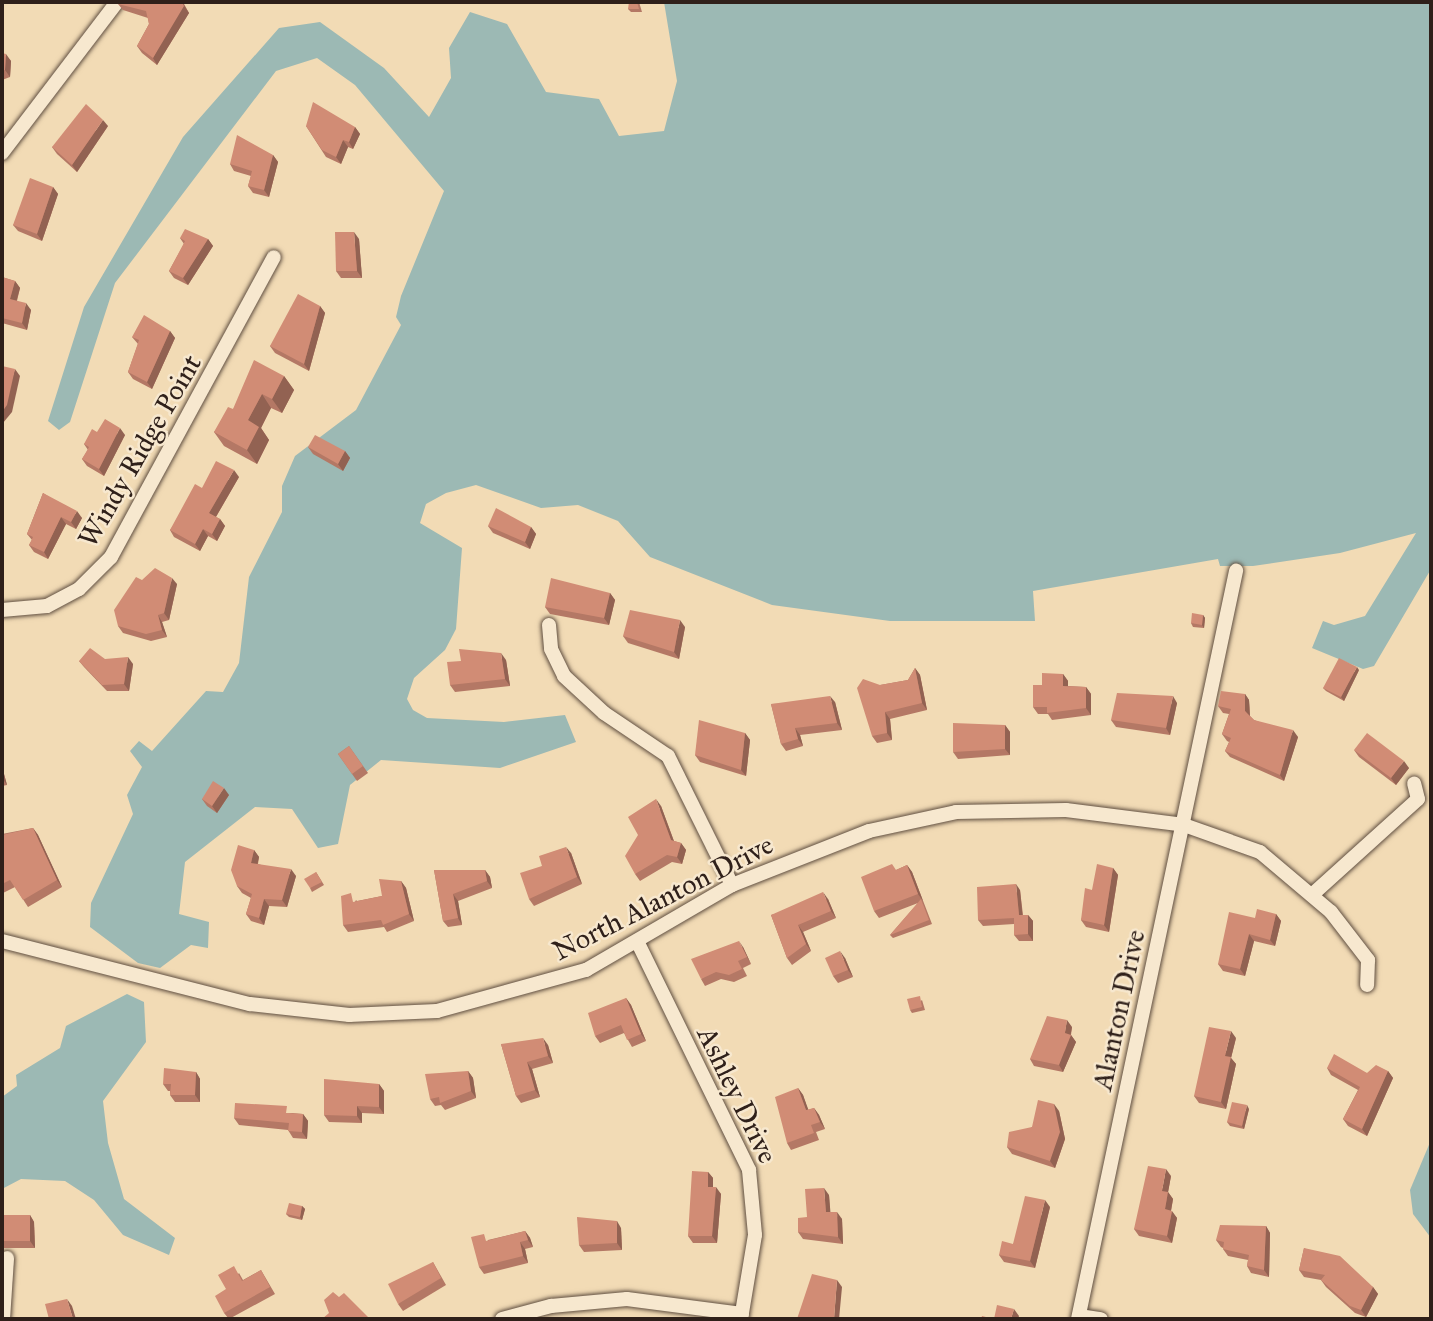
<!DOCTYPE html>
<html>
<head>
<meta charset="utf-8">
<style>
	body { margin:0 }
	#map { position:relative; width:1433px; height:1321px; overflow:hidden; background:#f2dbb5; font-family:"IM FELL Great Primer",serif }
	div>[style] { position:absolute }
	.water>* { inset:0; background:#9cb9b4 }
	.roads { filter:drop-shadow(0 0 2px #604f41) drop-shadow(0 0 2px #604f41) }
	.minor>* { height:14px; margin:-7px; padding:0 7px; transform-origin:7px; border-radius:7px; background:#f7e8cf }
	.wall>* { inset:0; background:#b47865 }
	.shaded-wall>* { inset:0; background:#926252 }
	.building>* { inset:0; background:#d18c75 }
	span { translate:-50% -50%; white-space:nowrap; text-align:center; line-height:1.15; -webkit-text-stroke:5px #f7e8cf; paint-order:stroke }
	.street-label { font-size:28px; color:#2f201a }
	.frame { position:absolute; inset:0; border:4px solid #2f201a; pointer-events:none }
</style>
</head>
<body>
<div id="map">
	<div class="water">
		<div style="clip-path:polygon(664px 2px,1431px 2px,1431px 569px,1374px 666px,1363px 669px,1312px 648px,1323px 621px,1334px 625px,1365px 616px,1416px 533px,1340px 553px,1253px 566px,1220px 566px,1218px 559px,1033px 591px,1035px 621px,890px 621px,772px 605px,650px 557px,618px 521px,578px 505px,541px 508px,476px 485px,446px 493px,426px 504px,420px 523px,462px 548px,456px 629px,445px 650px,414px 678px,407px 699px,413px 710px,427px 718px,504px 722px,565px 715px,576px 742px,500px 768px,381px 760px,350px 785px,338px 844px,318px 848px,292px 809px,255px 807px,185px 862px,179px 914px,209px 922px,208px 948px,191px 945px,160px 968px,138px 963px,90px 927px,91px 903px,133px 814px,127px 795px,142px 767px,130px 751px,139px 741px,152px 751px,206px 691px,223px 692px,239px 663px,249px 577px,282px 512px,282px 486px,295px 456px,356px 410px,401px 325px,396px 317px,401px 296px,444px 191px,355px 85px,317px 58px,276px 71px,115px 283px,70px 422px,59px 430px,48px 421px,84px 307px,183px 137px,279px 28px,320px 22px,384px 68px,429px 117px,451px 78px,449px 48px,470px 12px,507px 24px,546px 92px,599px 99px,619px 136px,664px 131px,677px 81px)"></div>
		<div style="clip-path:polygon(127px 994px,144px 1002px,146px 1042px,103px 1101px,108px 1143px,124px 1199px,175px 1238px,169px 1255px,123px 1235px,94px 1200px,65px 1181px,21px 1179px,2px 1189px,2px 1097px,17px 1086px,16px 1075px,60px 1048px,66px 1026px)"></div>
		<div style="clip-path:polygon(1431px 1140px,1431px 1238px,1413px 1214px,1410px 1190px)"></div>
	</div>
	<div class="roads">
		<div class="minor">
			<div style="left:2px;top:153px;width:190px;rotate:-52.7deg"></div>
			<div style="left:2px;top:610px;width:45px;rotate:-5.1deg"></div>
			<div style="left:47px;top:606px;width:36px;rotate:-28deg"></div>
			<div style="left:79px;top:589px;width:45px;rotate:-45deg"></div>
			<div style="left:111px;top:557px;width:341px;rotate:-61.5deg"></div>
			<div style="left:549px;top:625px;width:24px;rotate:85deg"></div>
			<div style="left:551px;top:649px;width:30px;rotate:64deg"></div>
			<div style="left:564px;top:676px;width:54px;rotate:42.8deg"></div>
			<div style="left:604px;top:713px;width:77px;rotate:33.9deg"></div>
			<div style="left:668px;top:756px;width:144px;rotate:63.6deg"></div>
			<div style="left:1314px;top:893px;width:140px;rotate:-42.1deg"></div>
			<div style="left:1418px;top:799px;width:16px;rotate:-104deg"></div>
			<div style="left:2px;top:941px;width:256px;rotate:14.3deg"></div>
			<div style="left:250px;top:1004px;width:100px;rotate:6.3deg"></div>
			<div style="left:349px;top:1015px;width:88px;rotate:-2.6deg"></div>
			<div style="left:437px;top:1011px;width:155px;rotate:-15.4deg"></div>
			<div style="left:586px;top:970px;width:169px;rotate:-30.2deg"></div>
			<div style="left:732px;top:885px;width:147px;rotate:-21.5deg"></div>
			<div style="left:869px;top:831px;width:89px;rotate:-12.3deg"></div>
			<div style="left:956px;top:812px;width:110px;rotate:-1deg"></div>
			<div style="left:1066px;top:810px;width:119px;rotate:7.2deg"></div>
			<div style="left:1184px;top:825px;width:81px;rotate:19.6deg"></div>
			<div style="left:1260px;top:852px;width:93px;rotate:40.2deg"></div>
			<div style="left:1331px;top:912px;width:61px;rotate:52.4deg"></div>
			<div style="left:1368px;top:960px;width:25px;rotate:92deg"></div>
			<div style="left:637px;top:941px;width:255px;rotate:63.9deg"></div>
			<div style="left:749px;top:1170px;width:65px;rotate:84.7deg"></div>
			<div style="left:755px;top:1235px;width:85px;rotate:99.5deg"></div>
			<div style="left:1079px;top:1316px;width:22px;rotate:8deg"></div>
			<div style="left:3px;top:1319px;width:61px;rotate:-86.2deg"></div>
			<div style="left:502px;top:1319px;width:51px;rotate:-14.9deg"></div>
			<div style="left:551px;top:1306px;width:76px;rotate:-5.3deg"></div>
			<div style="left:627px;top:1299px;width:116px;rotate:7.4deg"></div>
			<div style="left:1078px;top:1319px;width:765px;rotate:-78.07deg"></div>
		</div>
	</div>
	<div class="wall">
		<div style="clip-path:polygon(119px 2px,183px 2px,189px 13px,157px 65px,142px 53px,137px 46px,149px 24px,148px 18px,123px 10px,118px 4px)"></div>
		<div style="clip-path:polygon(639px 2px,642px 12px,631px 12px,628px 9px)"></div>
		<div style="clip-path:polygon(2px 53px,11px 61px,10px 77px,2px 80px)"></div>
		<div style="clip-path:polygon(108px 126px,77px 172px,57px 154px,52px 147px)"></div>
		<div style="clip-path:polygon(306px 126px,355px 127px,360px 134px,353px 149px,348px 147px,341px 164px,326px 157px)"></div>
		<div style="clip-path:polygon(273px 155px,278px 162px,269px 197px,253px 193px,248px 186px,251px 176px,234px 171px,230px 164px)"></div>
		<div style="clip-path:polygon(53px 187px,58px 194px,42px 241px,18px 231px,13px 225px)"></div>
		<div style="clip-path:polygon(180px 238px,208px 239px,213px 246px,188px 285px,174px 278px,169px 271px,184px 244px)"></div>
		<div style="clip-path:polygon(359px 239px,362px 278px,341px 278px,336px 271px)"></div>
		<div style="clip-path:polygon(2px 277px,15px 281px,20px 288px,17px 301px,31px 310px,27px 330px,2px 323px)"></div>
		<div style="clip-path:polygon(320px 306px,325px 313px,309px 371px,275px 353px,270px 346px)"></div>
		<div style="clip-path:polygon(170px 331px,175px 338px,152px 389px,133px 379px,128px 372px,138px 344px,132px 337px)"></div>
		<div style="clip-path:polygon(284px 376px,294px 390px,282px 413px,271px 408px,261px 428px,269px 440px,257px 464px,224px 446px,214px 432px,233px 409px)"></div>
		<div style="clip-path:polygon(97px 432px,125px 435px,104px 476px,87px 466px,82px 459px,88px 450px,84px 444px)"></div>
		<div style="clip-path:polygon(308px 447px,345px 451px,350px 458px,343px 471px,313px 454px)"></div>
		<div style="clip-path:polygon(239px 477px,216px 517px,220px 519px,225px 526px,217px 541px,208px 536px,200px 551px,174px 537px,170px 530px,202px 488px)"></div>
		<div style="clip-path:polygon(43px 493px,82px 518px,76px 529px,66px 524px,48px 559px,34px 552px,29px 545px,32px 540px,27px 534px)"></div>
		<div style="clip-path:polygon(488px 526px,531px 527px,536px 534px,530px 549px,493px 533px)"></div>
		<div style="clip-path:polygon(142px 580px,177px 584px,169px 620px,162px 622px,167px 637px,151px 641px,123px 633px,118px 626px)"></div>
		<div style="clip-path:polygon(610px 593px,615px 600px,609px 625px,550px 614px,545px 607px)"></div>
		<div style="clip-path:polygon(1203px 615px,1205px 618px,1204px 628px,1193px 627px,1191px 623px)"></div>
		<div style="clip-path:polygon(685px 627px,679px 659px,628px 643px,623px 636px)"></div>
		<div style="clip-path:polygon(105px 659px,133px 664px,129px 691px,107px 691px,84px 667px,79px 661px)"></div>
		<div style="clip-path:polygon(506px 660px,510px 686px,455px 692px,450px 685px,461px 661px)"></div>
		<div style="clip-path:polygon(915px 668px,920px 675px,927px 710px,890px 719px,892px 740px,877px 743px,872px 736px,880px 685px,908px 680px)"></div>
		<div style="clip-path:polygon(1359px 670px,1344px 701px,1326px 691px,1323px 688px)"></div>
		<div style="clip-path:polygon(1063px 674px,1068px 681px,1068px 686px,1086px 687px,1091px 694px,1091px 715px,1052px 720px,1048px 714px,1038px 714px,1033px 707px,1042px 685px)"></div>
		<div style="clip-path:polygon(1245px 694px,1249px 700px,1250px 716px,1254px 720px,1298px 737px,1284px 781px,1230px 757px,1225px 751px,1229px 742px,1227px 741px,1222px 734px,1229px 714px,1223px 713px,1218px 706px)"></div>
		<div style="clip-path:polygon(835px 702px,842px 730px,800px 735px,803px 746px,786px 751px,781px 744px,771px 704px)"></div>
		<div style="clip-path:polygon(1177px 703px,1170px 735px,1116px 727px,1111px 720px)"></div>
		<div style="clip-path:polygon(1005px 725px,1010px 732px,1010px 755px,958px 759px,953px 752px)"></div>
		<div style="clip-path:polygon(745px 733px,750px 740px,746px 776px,700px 762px,695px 755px)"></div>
		<div style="clip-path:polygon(349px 746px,368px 773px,357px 781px,338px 754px)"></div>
		<div style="clip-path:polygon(1354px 750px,1409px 768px,1396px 785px,1359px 757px)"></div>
		<div style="clip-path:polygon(2px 771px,4px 774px,7px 785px,2px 786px)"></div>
		<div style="clip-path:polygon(229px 795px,217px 813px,207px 806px,202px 799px)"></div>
		<div style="clip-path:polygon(661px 806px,674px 841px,681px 843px,686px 850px,682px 864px,672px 862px,640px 881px,635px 874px)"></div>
		<div style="clip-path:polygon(33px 828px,38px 835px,62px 887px,28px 907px,15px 887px,3px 893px,2px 891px,2px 834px)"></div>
		<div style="clip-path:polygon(254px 850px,259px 857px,258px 864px,296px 876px,287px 907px,269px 906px,264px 925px,251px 921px,246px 914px,251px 898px,242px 893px,237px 886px)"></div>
		<div style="clip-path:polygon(571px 853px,582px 884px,534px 906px,529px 899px,542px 866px)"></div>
		<div style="clip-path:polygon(907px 865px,912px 872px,932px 924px,893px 938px,890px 935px,918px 903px,879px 918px,874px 911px,896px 870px)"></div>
		<div style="clip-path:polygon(1113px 868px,1118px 875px,1109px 932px,1086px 927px,1081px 920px,1092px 890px)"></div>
		<div style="clip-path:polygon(434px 870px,485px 870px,490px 877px,492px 888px,458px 901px,462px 925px,448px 927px,443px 921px)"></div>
		<div style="clip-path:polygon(316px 872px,324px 885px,312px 892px,310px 888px)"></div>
		<div style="clip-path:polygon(401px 881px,406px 888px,414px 921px,387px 932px,384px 927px,348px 932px,343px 925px,356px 900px,357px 901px,382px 896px)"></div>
		<div style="clip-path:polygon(1020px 890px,1023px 915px,1028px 915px,1033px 921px,1033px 941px,1019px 941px,1014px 935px,1014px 924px,983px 926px,978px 920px)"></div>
		<div style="clip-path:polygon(828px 899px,836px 918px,803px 932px,811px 951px,792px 965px,787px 958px,771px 915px)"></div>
		<div style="clip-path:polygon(1276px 914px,1281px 921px,1275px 946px,1254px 941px,1245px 976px,1223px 971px,1218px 964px,1255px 918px)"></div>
		<div style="clip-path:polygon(743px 947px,751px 964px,743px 968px,747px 976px,734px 982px,721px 979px,705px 986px,701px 979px)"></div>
		<div style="clip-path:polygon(845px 958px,853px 977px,838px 983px,833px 976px)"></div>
		<div style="clip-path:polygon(626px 998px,631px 1005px,646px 1041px,632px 1047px,624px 1033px,600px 1043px,595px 1036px)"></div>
		<div style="clip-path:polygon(922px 1000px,925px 1010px,912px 1013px,910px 1010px)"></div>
		<div style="clip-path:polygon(1072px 1027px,1071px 1035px,1076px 1042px,1063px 1072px,1034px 1066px,1030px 1059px)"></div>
		<div style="clip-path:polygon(1236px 1038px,1231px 1058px,1236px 1064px,1226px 1109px,1199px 1103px,1194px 1096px)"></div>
		<div style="clip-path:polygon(501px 1044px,548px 1045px,553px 1063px,532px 1069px,540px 1097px,521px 1103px,516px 1096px)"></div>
		<div style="clip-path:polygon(1327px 1068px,1367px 1073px,1388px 1071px,1393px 1078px,1367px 1136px,1348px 1126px,1343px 1119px,1358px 1090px,1331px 1075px)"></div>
		<div style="clip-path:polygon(468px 1071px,473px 1078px,476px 1098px,445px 1110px,441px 1105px,435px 1106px,430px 1099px)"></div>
		<div style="clip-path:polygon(196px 1072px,200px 1079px,200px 1102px,175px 1102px,170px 1095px,170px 1091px,168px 1091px,163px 1084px)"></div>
		<div style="clip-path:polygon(379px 1084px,384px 1091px,384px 1114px,362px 1113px,362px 1123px,329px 1122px,324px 1115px)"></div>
		<div style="clip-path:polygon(798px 1088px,803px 1095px,808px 1110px,814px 1108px,819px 1115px,825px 1129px,816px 1132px,819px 1140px,791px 1150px,787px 1143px)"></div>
		<div style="clip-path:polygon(1249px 1109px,1244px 1129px,1230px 1126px,1227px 1122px)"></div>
		<div style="clip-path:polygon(1059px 1111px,1065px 1139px,1055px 1168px,1012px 1154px,1007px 1147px,1032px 1127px)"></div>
		<div style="clip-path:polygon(292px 1113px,303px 1114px,308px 1121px,307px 1139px,293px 1138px,288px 1130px,239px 1125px,234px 1118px)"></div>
		<div style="clip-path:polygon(708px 1172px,713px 1178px,713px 1187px,721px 1194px,717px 1243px,693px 1243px,688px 1236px)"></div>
		<div style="clip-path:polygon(1171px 1176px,1168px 1192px,1173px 1199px,1171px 1211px,1177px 1218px,1172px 1243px,1139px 1236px,1134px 1229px)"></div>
		<div style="clip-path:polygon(829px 1195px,830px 1212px,842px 1219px,843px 1244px,803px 1239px,798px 1232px,807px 1217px)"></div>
		<div style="clip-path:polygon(302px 1206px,305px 1209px,302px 1220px,289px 1217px,286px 1214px)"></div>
		<div style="clip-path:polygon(1050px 1207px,1035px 1268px,1004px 1262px,999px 1255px,1013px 1244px)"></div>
		<div style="clip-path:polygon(2px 1215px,30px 1215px,34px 1222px,35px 1248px,4px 1248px,2px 1245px)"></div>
		<div style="clip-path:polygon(1266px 1226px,1270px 1233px,1269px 1277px,1251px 1273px,1247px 1266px,1248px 1260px,1228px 1256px,1223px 1249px,1223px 1248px,1221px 1247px,1216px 1240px)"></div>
		<div style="clip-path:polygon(621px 1228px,622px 1250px,584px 1252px,579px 1245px)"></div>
		<div style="clip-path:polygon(525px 1231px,530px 1238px,533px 1247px,525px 1249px,528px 1263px,484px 1274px,479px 1267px,488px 1240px)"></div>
		<div style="clip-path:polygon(1304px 1248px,1373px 1287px,1378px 1294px,1366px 1317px,1355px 1313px,1326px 1287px,1321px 1280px,1304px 1277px,1299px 1270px)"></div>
		<div style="clip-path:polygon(433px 1262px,446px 1285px,403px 1311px,398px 1304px)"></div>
		<div style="clip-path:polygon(261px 1270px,275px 1294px,229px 1319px,224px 1313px,226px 1289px,239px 1273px,243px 1280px)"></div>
	</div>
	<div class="shaded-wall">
		<div style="clip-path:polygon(182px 2px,189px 13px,157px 65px,153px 58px)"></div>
		<div style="clip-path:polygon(6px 54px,11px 61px,10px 77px,5px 70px)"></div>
		<div style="clip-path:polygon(103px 120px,108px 126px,77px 172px,72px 165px)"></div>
		<div style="clip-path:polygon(355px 127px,360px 134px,353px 149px,349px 142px)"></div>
		<div style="clip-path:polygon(343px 140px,348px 147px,341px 164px,336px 157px)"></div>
		<div style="clip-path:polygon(273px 155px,278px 162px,269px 197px,264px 190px)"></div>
		<div style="clip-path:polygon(53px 187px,58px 194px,42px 241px,37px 234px)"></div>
		<div style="clip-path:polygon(354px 232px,359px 239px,362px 278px,357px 271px)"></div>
		<div style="clip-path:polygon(208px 239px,213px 246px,188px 285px,183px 278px)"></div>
		<div style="clip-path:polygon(15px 281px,20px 288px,15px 306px,10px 299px)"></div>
		<div style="clip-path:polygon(26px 303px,31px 310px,27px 330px,22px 323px)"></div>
		<div style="clip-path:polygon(320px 306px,325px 313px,309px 371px,304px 364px)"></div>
		<div style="clip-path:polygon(170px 331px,175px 338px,152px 389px,147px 382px)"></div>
		<div style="clip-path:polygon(15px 369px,20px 376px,12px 412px,3px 423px,2px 421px,2px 412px)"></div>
		<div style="clip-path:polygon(284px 376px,294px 390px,282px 413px,272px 399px)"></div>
		<div style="clip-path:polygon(262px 394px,271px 408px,261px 428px,269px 440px,257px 464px,247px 450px,248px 420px)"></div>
		<div style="clip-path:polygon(120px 428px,125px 435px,104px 476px,99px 469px)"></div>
		<div style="clip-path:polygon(345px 451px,350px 458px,343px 471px,338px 464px)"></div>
		<div style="clip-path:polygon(234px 470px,239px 477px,214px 520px,209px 513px)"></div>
		<div style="clip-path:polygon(77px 511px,82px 518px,76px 529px,71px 522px)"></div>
		<div style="clip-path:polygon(61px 517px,66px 524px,48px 559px,44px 552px)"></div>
		<div style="clip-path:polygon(220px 519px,225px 526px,217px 541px,212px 534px)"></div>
		<div style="clip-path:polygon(531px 527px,536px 534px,530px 549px,525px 542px)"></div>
		<div style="clip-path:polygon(203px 529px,208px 536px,200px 551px,195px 544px)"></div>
		<div style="clip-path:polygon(172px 578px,177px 584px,169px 620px,164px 613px)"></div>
		<div style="clip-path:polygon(610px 593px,615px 600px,609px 625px,604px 618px)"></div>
		<div style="clip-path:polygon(158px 615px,162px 622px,167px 637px,162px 630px)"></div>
		<div style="clip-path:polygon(1203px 615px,1205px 618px,1204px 628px,1202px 625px)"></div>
		<div style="clip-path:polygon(680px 620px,685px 627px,679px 659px,674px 652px)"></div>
		<div style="clip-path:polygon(501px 653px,506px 660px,510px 686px,505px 679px)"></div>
		<div style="clip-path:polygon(128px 657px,133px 664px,129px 691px,124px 684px)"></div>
		<div style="clip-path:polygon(1357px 667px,1359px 670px,1344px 701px,1341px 697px)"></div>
		<div style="clip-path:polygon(915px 668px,920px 675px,927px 710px,922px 703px)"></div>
		<div style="clip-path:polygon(1063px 674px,1068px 681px,1068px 693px,1063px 686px)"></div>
		<div style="clip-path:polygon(1086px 687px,1091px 694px,1091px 715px,1086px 708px)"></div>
		<div style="clip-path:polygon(1245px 694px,1249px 700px,1250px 717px,1245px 711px)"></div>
		<div style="clip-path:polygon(830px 696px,835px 702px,842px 730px,837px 723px)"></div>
		<div style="clip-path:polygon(1173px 696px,1177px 703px,1170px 735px,1166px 728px)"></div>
		<div style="clip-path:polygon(885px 712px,890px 719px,892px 740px,887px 733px)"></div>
		<div style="clip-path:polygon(1005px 725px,1010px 732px,1010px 755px,1005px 749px)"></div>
		<div style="clip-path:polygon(795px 728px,800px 735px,803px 746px,798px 739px)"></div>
		<div style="clip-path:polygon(1293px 730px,1298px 737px,1284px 781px,1280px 775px)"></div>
		<div style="clip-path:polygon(745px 733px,750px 740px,746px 776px,741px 770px)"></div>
		<div style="clip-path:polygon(1404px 761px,1409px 768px,1396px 785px,1391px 778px)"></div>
		<div style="clip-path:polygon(2px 771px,4px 774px,7px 785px,2px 778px)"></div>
		<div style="clip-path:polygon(224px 788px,229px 795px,217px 813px,212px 806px)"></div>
		<div style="clip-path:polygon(656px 799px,661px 806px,676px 847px,671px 840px)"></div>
		<div style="clip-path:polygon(33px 828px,38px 835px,62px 887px,57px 880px)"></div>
		<div style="clip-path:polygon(681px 843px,686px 850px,682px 864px,677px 857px)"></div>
		<div style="clip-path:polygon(566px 847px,571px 853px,582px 884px,577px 877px)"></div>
		<div style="clip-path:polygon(254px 850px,259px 857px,256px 870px,251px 863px)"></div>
		<div style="clip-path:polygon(907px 865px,912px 872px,923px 901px,918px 894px)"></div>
		<div style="clip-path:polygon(1113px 868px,1118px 875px,1109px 932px,1104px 925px)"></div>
		<div style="clip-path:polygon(291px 869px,296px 876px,287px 907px,282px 900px)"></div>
		<div style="clip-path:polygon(485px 870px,490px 877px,492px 888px,487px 881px)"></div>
		<div style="clip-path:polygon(401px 881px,406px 888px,414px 921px,409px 914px)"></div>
		<div style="clip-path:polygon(1016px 884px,1020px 890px,1023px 921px,1019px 915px)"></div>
		<div style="clip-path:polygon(823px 892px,828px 899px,836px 918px,831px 911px)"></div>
		<div style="clip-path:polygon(453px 894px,458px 901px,462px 925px,458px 918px)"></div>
		<div style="clip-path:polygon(264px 899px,269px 906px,264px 925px,259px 918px)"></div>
		<div style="clip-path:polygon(1276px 914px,1281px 921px,1275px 946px,1270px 940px)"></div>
		<div style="clip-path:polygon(1028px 915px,1033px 921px,1033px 941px,1028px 934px)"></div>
		<div style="clip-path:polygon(798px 925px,803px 932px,811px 951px,806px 944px)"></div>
		<div style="clip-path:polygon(1249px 934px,1254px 941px,1245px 976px,1240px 969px)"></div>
		<div style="clip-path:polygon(739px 941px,743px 947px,751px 964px,747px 957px)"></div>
		<div style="clip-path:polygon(840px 951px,845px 958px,853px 977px,848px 970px)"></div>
		<div style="clip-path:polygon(626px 998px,631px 1005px,646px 1041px,641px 1034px)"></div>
		<div style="clip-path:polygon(1067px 1020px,1072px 1027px,1070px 1038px,1071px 1035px,1076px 1042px,1063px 1072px,1059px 1065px)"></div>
		<div style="clip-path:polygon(1231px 1031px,1236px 1038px,1231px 1058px,1236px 1064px,1226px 1109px,1221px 1102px,1225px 1056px)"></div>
		<div style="clip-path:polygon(543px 1038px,548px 1045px,553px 1063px,548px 1056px)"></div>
		<div style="clip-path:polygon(527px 1062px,532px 1069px,540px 1097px,535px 1090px)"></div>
		<div style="clip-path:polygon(468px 1071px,473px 1078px,476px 1098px,471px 1091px)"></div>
		<div style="clip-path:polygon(1388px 1071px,1393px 1078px,1367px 1136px,1362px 1129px)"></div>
		<div style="clip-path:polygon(196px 1072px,200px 1079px,200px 1102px,195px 1095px)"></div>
		<div style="clip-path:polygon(379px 1084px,384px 1091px,384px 1114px,379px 1107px)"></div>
		<div style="clip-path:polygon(798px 1088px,803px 1095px,811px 1117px,806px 1110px)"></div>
		<div style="clip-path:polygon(1054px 1104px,1059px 1111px,1065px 1139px,1055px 1168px,1050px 1161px)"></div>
		<div style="clip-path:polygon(1247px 1105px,1249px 1109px,1244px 1129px,1242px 1126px)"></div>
		<div style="clip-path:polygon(357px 1106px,362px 1113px,362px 1123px,357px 1116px)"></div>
		<div style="clip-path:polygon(814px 1108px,819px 1115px,825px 1129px,820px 1122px)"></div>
		<div style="clip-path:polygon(303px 1114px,308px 1121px,307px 1139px,302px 1132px)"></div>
		<div style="clip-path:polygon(1166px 1169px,1171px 1176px,1167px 1198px,1162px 1191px)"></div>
		<div style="clip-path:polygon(708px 1172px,713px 1178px,713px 1194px,708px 1187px)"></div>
		<div style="clip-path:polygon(716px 1187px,721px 1194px,717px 1243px,712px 1236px)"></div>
		<div style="clip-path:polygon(824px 1188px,829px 1195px,831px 1219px,826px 1212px)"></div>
		<div style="clip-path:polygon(1168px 1192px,1173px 1199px,1170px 1216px,1165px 1209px)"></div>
		<div style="clip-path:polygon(1045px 1200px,1050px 1207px,1035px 1268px,1030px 1261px)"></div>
		<div style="clip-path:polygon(302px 1206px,305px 1209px,302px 1220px,300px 1217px)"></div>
		<div style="clip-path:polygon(1172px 1211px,1177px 1218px,1172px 1243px,1167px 1236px)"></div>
		<div style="clip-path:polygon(837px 1212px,842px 1219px,843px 1244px,838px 1237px)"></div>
		<div style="clip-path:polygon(30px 1215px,34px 1222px,35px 1248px,30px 1241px)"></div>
		<div style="clip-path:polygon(617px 1221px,621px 1228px,622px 1250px,617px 1243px)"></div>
		<div style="clip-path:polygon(1266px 1226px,1270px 1233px,1269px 1277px,1264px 1270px)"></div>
		<div style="clip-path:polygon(525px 1231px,530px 1238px,533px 1247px,528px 1240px)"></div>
		<div style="clip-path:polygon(520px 1242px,525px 1249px,528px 1263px,523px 1256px)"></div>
		<div style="clip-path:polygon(837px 1280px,842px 1287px,839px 1319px,834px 1319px)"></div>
		<div style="clip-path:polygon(1373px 1287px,1378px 1294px,1366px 1317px,1361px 1310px)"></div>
		<div style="clip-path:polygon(67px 1299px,72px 1306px,76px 1319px,73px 1319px)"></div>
		<div style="clip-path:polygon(1014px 1309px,1019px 1316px,1018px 1319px,1011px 1319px)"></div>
	</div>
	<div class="building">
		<div style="clip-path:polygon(119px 2px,182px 2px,184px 6px,153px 58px,137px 46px,149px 24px,146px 11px,118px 4px)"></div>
		<div style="clip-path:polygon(629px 2px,637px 2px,639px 9px,628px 9px)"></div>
		<div style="clip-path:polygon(2px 53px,6px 54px,5px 70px,2px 71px)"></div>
		<div style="clip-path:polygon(313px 102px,355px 127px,349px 142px,343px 140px,336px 157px,322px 150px,306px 126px)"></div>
		<div style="clip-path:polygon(86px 104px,103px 120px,72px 165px,52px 147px)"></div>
		<div style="clip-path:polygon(237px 135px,273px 155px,264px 190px,248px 186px,252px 171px,230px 164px)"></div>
		<div style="clip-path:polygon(30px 178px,53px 187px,37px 234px,13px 225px)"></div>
		<div style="clip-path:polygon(185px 229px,208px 239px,183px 278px,169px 271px,185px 241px,180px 238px)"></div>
		<div style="clip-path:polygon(335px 232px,354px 232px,357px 271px,336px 271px)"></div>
		<div style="clip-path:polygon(2px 277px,15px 281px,10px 299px,26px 303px,22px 323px,2px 318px)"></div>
		<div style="clip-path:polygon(298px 294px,320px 306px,304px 364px,270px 346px)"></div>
		<div style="clip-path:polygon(144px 315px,170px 331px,147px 382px,128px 372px,139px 340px,132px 337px)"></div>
		<div style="clip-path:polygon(254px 360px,284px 376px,272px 399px,262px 394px,248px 420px,259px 427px,247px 450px,214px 432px,228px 407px,233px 409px)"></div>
		<div style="clip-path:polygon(2px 366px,15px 369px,7px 405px,2px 412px)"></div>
		<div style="clip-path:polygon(105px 419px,120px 428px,99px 469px,82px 459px,89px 447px,84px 444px,92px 429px,97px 432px)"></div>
		<div style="clip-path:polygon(315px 435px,345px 451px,338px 464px,308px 447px)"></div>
		<div style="clip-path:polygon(216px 461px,234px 470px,209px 513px,220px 519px,212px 534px,203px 529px,195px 544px,170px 530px,195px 484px,202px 488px)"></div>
		<div style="clip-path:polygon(43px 493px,77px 511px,71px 522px,61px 517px,44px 552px,29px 545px,33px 537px,27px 534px)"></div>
		<div style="clip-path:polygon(496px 508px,531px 527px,525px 542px,488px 526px)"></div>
		<div style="clip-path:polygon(155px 568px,172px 578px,164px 613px,158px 615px,162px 630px,146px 634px,118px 626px,114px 610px,136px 577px,142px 580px)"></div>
		<div style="clip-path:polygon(551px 578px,610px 593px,604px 618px,545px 607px)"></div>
		<div style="clip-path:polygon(630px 610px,680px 620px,674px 652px,623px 636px)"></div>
		<div style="clip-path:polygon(1192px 613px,1203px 615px,1202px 625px,1191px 623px)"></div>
		<div style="clip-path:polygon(90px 648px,105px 659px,128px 657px,124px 684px,102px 685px,79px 661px)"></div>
		<div style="clip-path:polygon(459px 649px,501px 653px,505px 679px,450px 685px,447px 662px,461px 661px)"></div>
		<div style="clip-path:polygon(1339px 658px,1357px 667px,1341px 697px,1323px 688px)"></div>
		<div style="clip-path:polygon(915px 668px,922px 703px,885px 712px,887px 733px,872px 736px,857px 688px,863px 679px,880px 685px,908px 680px)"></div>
		<div style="clip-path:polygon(1042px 673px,1063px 674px,1063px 686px,1086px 687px,1086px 708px,1047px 713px,1047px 707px,1033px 707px,1033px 685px,1042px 685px)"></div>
		<div style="clip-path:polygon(1221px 691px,1245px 694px,1245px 711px,1254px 720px,1293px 730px,1280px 775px,1225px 751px,1231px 738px,1222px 734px,1231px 709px,1218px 706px)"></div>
		<div style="clip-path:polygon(1117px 693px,1173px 696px,1166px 728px,1111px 720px)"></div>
		<div style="clip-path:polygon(830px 696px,837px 723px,795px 728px,798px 739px,781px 744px,771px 704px)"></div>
		<div style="clip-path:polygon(699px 720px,745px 733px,741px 770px,695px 755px)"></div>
		<div style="clip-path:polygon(953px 723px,1005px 725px,1005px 749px,953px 752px)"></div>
		<div style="clip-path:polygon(1367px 733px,1404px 761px,1391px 778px,1354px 750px)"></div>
		<div style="clip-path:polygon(349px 746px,363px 766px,352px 774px,338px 754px)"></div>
		<div style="clip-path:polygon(213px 781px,224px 788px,212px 806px,202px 799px)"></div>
		<div style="clip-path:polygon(656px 799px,671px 840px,681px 843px,677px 857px,667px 855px,635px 874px,625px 856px,638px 835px,628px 817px)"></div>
		<div style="clip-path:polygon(33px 828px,57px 880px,23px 900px,10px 880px,2px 884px,2px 835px)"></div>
		<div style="clip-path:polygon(238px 845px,254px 850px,251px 863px,291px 869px,282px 900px,264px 899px,259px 918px,246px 914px,252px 894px,237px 886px,231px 870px)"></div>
		<div style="clip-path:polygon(566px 847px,577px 877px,529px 899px,520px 873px,542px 866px,539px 856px)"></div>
		<div style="clip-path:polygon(892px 864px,896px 870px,907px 865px,918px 894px,874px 911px,861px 877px)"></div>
		<div style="clip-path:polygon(1097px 864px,1113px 868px,1104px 925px,1081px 920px,1085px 888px,1092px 890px)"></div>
		<div style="clip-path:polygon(434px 870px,485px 870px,487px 881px,453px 894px,458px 918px,443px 921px)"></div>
		<div style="clip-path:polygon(316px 872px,322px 882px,310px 888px,304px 879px)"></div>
		<div style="clip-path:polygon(379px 879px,401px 881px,409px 914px,383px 925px,381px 920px,343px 925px,341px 896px,351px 893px,353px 902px,382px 896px)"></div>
		<div style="clip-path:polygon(1016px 884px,1019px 915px,1028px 915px,1028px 934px,1014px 935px,1014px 918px,978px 920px,977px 887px)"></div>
		<div style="clip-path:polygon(823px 892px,831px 911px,798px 925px,806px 944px,787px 958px,771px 915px)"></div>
		<div style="clip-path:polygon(921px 899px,929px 920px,890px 935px)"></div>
		<div style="clip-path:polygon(1257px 909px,1276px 914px,1270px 940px,1249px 934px,1240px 969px,1218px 964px,1229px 912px,1255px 918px)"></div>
		<div style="clip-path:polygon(739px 941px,747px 957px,738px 961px,742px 969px,729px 975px,716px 972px,701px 979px,691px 959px)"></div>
		<div style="clip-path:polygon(840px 951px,848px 970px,833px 976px,825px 958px)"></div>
		<div style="clip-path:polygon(920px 996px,922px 1007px,910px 1010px,907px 999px)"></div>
		<div style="clip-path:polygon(626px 998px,641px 1034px,627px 1040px,621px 1025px,595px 1036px,588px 1013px)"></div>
		<div style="clip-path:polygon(1047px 1016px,1067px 1020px,1065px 1033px,1071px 1035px,1059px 1065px,1030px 1059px)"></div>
		<div style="clip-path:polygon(1209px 1027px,1231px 1031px,1225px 1056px,1231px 1057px,1221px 1102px,1194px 1096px)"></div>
		<div style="clip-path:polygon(543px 1038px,548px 1056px,527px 1062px,535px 1090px,516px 1096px,501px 1044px)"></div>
		<div style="clip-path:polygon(1334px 1054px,1367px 1073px,1376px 1065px,1388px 1071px,1362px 1129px,1343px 1119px,1360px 1087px,1327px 1068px)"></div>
		<div style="clip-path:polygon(164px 1068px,196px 1072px,195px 1095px,170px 1095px,171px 1084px,163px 1084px)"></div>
		<div style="clip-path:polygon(468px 1071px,471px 1091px,440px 1103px,439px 1097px,430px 1099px,425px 1074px)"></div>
		<div style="clip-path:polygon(324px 1079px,379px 1084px,379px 1107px,357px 1106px,357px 1116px,324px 1115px)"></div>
		<div style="clip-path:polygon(798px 1088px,806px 1110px,814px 1108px,820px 1122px,811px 1125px,814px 1133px,787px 1143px,775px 1097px)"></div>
		<div style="clip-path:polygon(1038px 1100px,1054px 1104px,1060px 1132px,1050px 1161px,1007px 1147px,1009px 1132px,1032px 1127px)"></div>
		<div style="clip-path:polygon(1232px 1102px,1247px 1105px,1242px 1126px,1227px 1122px)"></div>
		<div style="clip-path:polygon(235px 1103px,287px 1106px,286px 1113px,303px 1114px,302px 1132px,288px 1131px,289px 1123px,234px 1118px)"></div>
		<div style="clip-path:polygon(1148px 1166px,1166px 1169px,1162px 1191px,1168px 1192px,1165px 1209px,1172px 1211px,1167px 1236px,1134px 1229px)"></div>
		<div style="clip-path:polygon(692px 1171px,708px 1172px,708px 1187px,716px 1187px,712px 1236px,688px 1236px)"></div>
		<div style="clip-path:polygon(824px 1188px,826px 1212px,837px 1212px,838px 1237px,798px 1232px,798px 1218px,807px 1217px,805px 1189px)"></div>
		<div style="clip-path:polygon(1025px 1196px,1045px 1200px,1030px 1261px,999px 1255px,1002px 1241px,1013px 1244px)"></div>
		<div style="clip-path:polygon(289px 1203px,302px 1206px,300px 1217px,286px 1214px)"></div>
		<div style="clip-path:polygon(2px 1215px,30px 1215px,30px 1241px,2px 1241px)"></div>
		<div style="clip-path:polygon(577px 1217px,617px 1221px,617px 1243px,579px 1245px)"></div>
		<div style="clip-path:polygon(1220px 1225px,1266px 1226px,1264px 1270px,1247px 1266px,1249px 1255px,1223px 1249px,1224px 1242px,1216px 1240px)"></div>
		<div style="clip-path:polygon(525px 1231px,528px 1240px,520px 1242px,523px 1256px,479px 1267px,471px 1237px,484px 1234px,486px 1241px)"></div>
		<div style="clip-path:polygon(1304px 1248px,1340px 1256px,1373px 1287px,1361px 1310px,1350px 1306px,1321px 1280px,1325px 1275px,1299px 1270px)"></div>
		<div style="clip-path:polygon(433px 1262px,441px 1278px,398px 1304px,388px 1284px)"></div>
		<div style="clip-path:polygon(234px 1266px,242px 1281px,261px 1270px,270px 1287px,224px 1313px,215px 1296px,226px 1289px,218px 1275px)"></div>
		<div style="clip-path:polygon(812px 1274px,837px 1280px,834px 1319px,797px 1319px)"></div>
		<div style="clip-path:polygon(333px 1292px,339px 1297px,344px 1293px,370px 1319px,322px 1319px,329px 1313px,324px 1300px)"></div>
		<div style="clip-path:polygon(67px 1299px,73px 1319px,49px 1319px,45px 1304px)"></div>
		<div style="clip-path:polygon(997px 1305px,1014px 1309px,1011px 1319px,981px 1319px,982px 1316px,994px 1319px)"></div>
	</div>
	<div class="street-label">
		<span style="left:140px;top:451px;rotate:-60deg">Windy Ridge Point</span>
		<span style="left:663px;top:898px;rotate:-27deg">North Alanton Drive</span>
		<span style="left:1119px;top:1010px;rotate:-78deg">Alanton Drive</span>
		<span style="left:737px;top:1095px;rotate:64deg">Ashley Drive</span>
	</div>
	<div class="frame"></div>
</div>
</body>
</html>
